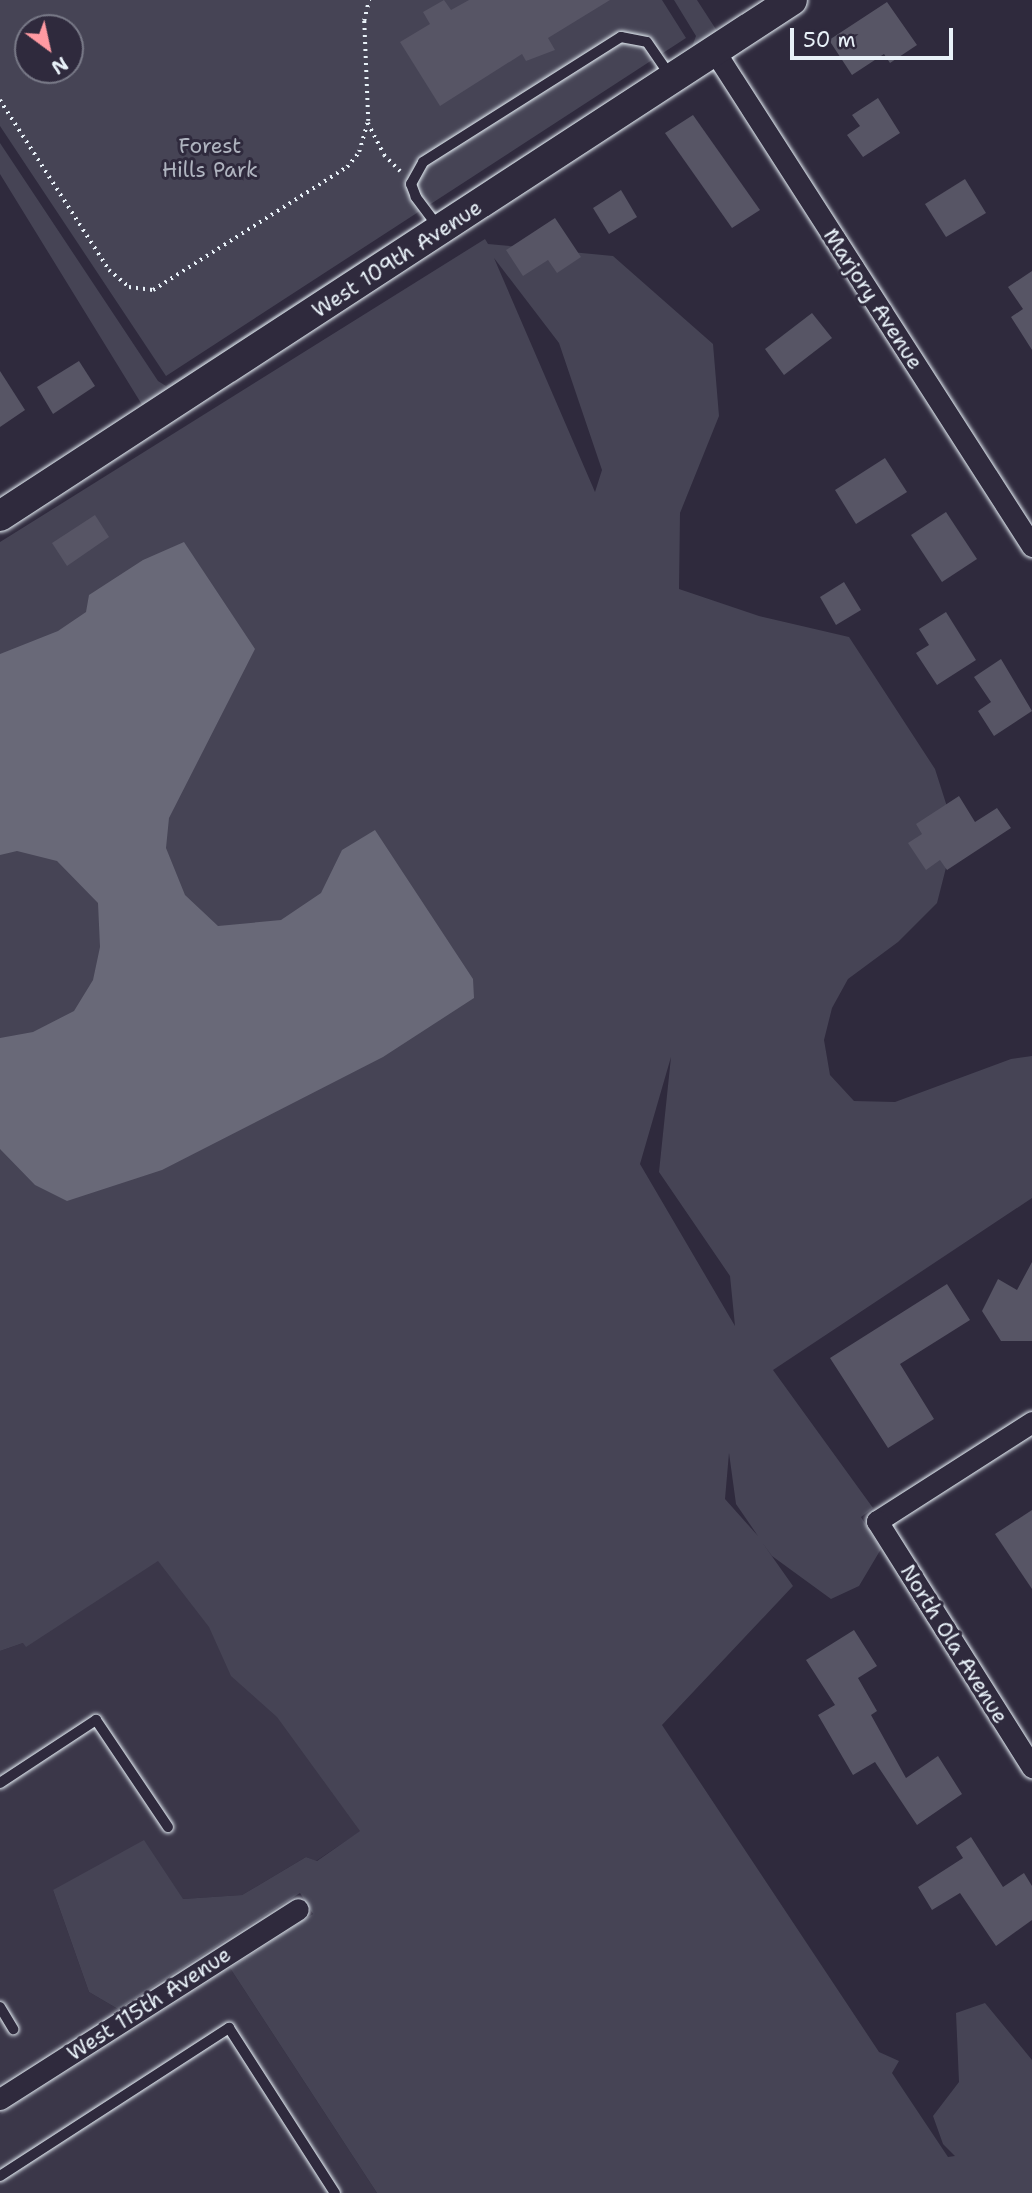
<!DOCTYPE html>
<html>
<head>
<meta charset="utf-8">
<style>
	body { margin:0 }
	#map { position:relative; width:1032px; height:2193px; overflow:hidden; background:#2f2a3d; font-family:"Shantell Sans",sans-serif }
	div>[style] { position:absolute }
	.built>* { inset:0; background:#3b3749 }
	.green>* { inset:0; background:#464455 }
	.water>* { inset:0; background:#696978 }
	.building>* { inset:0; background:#575565 }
	.path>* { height:3.5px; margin-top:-1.75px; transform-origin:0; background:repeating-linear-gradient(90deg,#e8f1f8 0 2px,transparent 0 7px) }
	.roads { filter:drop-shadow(0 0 2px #e8f1f8) drop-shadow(0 0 2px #e8f1f8) }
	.lane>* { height:10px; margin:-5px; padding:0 5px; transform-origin:5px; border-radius:5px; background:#2f2a3d }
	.street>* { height:21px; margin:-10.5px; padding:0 10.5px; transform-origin:10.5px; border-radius:10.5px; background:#2f2a3d }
	.secondary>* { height:30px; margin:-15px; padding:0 15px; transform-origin:15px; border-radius:15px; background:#2f2a3d }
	span { translate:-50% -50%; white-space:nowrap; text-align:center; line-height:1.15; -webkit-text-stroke:6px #2f2a3d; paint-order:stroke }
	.park-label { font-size:21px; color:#afb4bf }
	.street-label { font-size:21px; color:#e8f1f8 }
	.north { position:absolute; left:14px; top:14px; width:70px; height:70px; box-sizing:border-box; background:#2f2a3d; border:2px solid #797a88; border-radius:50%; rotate:147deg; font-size:19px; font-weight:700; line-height:28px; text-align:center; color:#e8f1f8 }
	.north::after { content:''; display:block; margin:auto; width:24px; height:32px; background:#ff9aa2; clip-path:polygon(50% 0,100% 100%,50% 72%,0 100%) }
	.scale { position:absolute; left:790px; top:28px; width:163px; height:32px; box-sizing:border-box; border:4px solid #e8f1f8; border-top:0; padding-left:9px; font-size:21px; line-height:24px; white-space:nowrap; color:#e8f1f8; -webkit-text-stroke:5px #2f2a3d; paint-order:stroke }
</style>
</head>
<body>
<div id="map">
	<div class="built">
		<div style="clip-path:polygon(147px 1510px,351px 1776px,361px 1831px,316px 1861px,306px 1857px,242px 1895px,183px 1899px,53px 1890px,89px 1992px,118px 2009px,0 2084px,0 1651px,23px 1643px)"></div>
		<div style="clip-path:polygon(230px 1968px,377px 2193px,0 2193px,0 2114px)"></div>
	</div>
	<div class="green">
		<div style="clip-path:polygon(evenodd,0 0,662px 0,686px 38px,166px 376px,0 126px,0 0,28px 28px,70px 28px,70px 70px,28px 70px,28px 28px)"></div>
		<div style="clip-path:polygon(674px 0,697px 0,719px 34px,144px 408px,0 174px,0 143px,158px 381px,166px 386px,692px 47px,696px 36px)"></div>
		<div style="clip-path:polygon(evenodd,485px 239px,488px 244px,613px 256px,713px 344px,719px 416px,680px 513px,679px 589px,759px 616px,849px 637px,935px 769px,950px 816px,949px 856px,937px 903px,898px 942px,848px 979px,832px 1008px,824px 1040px,830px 1075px,854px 1101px,895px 1102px,1011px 1059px,1032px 1056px,1032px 1198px,773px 1370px,873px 1508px,861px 1517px,881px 1549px,859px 1586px,831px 1599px,772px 1556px,759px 1538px,793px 1586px,662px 1725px,879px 2052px,899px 2061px,892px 2073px,948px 2157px,955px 2156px,943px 2144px,933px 2116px,959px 2082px,956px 2013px,985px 2003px,1032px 2060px,1032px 2193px,377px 2193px,230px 1968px,313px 1914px,300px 1893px,118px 2009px,89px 1992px,53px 1890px,144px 1840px,183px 1899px,242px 1895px,306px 1857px,317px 1861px,360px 1831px,277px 1717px,231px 1676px,209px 1627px,158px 1561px,26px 1647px,23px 1643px,0 1651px,0 542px,485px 239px,494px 258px,559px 343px,602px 470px,595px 492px,494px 258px,485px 239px,671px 1057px,659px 1172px,730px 1276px,735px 1326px,640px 1164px,671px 1057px,485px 239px,729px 1453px,736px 1504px,758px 1536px,725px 1499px,729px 1453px)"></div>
	</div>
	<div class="water">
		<div style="clip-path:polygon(184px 542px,255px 649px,169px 818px,166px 848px,185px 895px,218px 926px,281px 920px,321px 893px,342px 850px,375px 830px,473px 979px,474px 998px,383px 1057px,162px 1170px,67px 1201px,35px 1185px,0 1149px,0 1038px,33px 1032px,74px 1011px,93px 980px,100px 947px,98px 903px,57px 861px,17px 851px,0 855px,0 654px,58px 631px,86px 612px,89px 595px,143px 560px)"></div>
	</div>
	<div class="building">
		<div style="clip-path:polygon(444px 0,451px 10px,469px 0,610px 0,548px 38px,555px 50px,526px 61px,522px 54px,440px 106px,400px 42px,430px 24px,423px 12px)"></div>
		<div style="clip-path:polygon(887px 2px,917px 45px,890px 63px,884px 54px,852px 75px,829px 40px)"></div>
		<div style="clip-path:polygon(878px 98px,900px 133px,863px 157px,847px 135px,860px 126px,852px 115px)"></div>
		<div style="clip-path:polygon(693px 115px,760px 210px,732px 228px,665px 133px)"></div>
		<div style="clip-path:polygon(965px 179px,986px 213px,946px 237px,925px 204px)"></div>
		<div style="clip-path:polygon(621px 190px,637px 217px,609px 234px,593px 208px)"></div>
		<div style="clip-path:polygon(555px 218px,581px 257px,557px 273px,548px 260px,523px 276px,506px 250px)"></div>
		<div style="clip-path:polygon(1032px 271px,1032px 350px,1011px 317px,1023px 309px,1008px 287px)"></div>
		<div style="clip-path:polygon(812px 313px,832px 338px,784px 375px,765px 349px)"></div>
		<div style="clip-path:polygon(79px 361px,95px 386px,53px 414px,37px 387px)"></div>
		<div style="clip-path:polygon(0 371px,25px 410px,0 427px)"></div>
		<div style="clip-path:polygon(885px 458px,907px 492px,856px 524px,835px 490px)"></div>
		<div style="clip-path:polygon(946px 512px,977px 559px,942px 582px,911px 535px)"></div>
		<div style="clip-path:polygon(95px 515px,109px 537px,67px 566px,52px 543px)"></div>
		<div style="clip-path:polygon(844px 582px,861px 610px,836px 625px,820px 597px)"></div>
		<div style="clip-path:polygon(946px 612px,976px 660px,937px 685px,916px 653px,929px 645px,919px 629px)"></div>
		<div style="clip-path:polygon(1001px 659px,1032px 711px,994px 736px,978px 711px,991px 702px,974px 677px)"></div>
		<div style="clip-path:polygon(959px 796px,975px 822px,997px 808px,1011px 828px,947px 870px,940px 860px,926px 870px,908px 843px,922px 834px,916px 824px)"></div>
		<div style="clip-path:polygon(1032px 1262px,1032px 1341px,1001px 1341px,982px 1311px,998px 1279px,1017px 1290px)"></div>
		<div style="clip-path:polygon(947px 1284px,970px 1320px,900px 1364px,934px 1419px,888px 1448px,830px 1358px)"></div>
		<div style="clip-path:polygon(1032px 1510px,1032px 1589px,995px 1534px)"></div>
		<div style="clip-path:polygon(854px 1630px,877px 1666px,858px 1678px,877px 1711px,871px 1715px,906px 1778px,938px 1756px,962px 1794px,917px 1825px,875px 1762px,853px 1775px,818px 1715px,835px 1705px,806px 1660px)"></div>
		<div style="clip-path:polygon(971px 1837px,1003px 1887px,1024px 1873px,1032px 1886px,1032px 1920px,996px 1946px,960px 1893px,932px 1910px,918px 1887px,963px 1858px,956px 1847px)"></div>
	</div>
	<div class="path">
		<div style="left:0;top:100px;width:202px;rotate:57.3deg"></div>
		<div style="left:109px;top:270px;width:26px;rotate:40deg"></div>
		<div style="left:129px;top:287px;width:24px;rotate:7deg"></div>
		<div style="left:153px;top:290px;width:230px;rotate:-32.4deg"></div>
		<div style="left:347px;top:167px;width:19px;rotate:-51deg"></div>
		<div style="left:359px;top:152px;width:32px;rotate:-74deg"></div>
		<div style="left:368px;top:121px;width:100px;rotate:-92.3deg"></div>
		<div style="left:364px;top:21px;width:22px;rotate:-77deg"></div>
		<div style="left:368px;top:123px;width:36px;rotate:63deg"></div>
		<div style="left:384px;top:155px;width:23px;rotate:45deg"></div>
	</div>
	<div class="roads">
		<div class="lane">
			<div style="left:439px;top:228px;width:39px;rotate:-127deg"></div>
			<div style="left:416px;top:197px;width:14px;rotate:-111deg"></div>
			<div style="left:411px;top:184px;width:25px;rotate:-61deg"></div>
			<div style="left:423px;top:162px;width:234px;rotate:-32.3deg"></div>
			<div style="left:621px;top:37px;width:26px;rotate:11deg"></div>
			<div style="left:647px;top:42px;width:42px;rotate:55.6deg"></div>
			<div style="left:0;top:1783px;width:115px;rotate:-33.3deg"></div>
			<div style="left:96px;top:1720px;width:129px;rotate:56.1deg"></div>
			<div style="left:0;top:2007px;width:26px;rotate:59deg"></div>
			<div style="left:0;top:2176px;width:273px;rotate:-32.9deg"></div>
			<div style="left:229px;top:2028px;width:196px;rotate:57.3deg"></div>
		</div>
		<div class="street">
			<div style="left:715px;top:52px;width:587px;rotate:57.31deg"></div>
			<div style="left:1032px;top:1422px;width:184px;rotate:147.4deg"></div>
			<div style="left:877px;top:1521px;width:291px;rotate:57.8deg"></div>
			<div style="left:0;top:2099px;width:353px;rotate:-32.5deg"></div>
		</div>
		<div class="secondary">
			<div style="left:0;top:516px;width:945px;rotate:-33.08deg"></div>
		</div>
	</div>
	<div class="park-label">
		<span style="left:210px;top:158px">Forest<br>Hills Park</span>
	</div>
	<div class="street-label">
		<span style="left:397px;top:259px;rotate:-33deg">West 109th Avenue</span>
		<span style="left:873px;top:299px;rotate:57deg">Marjory Avenue</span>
		<span style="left:954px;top:1644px;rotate:58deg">North Ola Avenue</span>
		<span style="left:149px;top:2004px;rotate:-33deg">West 115th Avenue</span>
	</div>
	<div class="north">N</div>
	<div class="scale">50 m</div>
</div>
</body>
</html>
